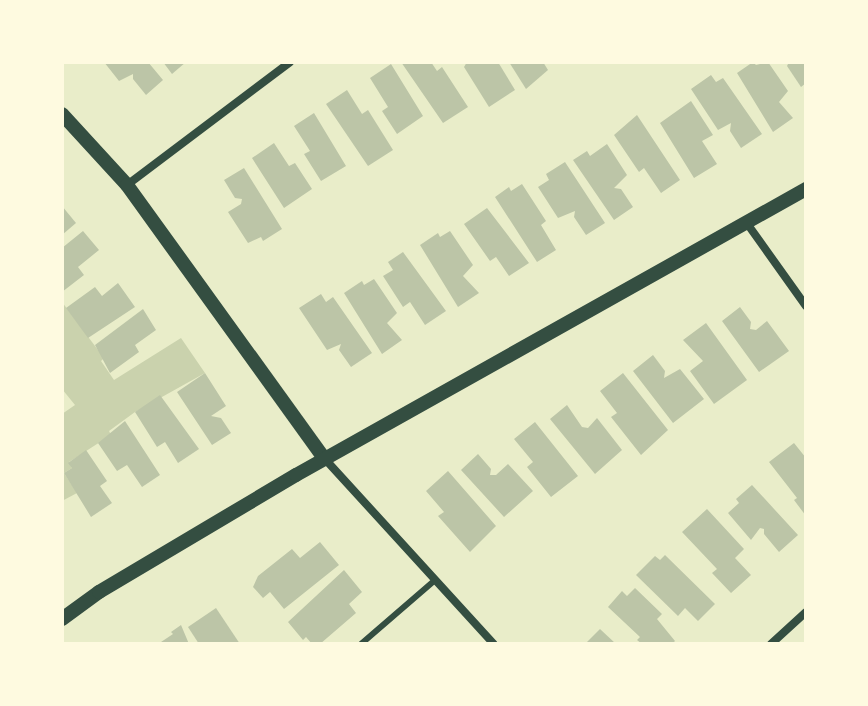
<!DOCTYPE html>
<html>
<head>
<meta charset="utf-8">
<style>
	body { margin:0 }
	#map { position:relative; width:868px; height:706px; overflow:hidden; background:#e9edc9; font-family:Lato,sans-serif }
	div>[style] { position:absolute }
	.green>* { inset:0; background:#cad2ad }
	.building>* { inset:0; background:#bcc5a7 }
	.service>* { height:6px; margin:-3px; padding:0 3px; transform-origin:3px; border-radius:3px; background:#344e41 }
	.minor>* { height:8px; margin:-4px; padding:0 4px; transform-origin:4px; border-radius:4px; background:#344e41 }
	.tertiary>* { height:14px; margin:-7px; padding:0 7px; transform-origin:7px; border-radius:7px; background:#344e41 }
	span { translate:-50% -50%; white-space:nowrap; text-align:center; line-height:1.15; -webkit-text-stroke:6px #fefae0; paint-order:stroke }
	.frame { position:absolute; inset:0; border:64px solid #fefae0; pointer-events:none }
</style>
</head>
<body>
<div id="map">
	<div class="green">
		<div style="clip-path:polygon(62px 302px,104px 358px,101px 361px,114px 380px,181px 338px,205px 373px,135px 412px,109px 431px,111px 435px,69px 462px,72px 468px,64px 473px,77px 493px,62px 501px,62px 414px,75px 405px,62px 389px)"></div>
	</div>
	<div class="building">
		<div style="clip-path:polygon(104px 62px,148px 62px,163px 80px,146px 95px,133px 79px,133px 74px,119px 81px)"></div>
		<div style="clip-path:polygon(163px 62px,186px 62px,172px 74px)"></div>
		<div style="clip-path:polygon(401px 62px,431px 62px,437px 71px,442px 67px,468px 107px,443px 123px)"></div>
		<div style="clip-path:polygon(467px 62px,498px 62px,515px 90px,489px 107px,464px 67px)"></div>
		<div style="clip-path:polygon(509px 62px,543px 62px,548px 70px,526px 89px)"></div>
		<div style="clip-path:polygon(753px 62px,756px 65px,768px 62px,788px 91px,779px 102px,793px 118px,773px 132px,737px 73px)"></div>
		<div style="clip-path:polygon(789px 62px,806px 62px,806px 83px,801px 87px,787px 66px)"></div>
		<div style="clip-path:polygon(391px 64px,423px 116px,397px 134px,382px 111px,388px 107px,370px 78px)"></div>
		<div style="clip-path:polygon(711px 75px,716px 82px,723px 78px,762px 134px,741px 148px,730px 131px,731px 123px,718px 130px,691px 89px)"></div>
		<div style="clip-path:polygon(347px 90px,362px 114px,368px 110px,393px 150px,368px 166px,326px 104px)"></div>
		<div style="clip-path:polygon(691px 101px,713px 135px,702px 141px,717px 164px,694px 178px,660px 123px)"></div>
		<div style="clip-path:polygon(314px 113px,346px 166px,321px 181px,304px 154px,310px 151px,294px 126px)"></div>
		<div style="clip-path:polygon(637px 115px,680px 180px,661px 193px,644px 168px,639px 172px,614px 135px)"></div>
		<div style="clip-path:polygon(274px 143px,289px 166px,295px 163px,312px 189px,284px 208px,252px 158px)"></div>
		<div style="clip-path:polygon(607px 144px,627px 175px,614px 188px,621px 189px,633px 207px,614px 220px,573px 160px,587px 151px,590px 156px)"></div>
		<div style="clip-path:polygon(565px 162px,605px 223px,586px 235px,574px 217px,575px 211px,558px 218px,538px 187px,549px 180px,546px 174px)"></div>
		<div style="clip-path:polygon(244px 168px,282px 229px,263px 241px,261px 237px,248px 243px,228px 212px,241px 204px,242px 199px,235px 198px,224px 180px)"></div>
		<div style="clip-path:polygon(522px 184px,546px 221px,541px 225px,556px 250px,537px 262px,495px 197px,509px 187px,511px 191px)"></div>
		<div style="clip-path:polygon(62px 206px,76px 223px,62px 235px)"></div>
		<div style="clip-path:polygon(487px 208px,529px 263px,509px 276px,496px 257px,490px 261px,464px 224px)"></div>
		<div style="clip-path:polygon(83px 231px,99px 250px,78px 267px,84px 275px,62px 292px,62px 248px)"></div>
		<div style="clip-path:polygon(450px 231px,473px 265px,463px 276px,479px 293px,458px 307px,420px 245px,438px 233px,440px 237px)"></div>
		<div style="clip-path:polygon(403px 252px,446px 311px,425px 325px,410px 302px,403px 307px,383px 276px,393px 270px,388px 262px)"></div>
		<div style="clip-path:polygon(374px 279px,397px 313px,387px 323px,402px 340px,382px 354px,344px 293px,362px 281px,364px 285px)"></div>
		<div style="clip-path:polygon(118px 283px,135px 307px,88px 338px,66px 308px,95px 287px,102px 296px)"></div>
		<div style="clip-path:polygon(321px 294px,326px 302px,333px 297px,372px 353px,351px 367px,339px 350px,341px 344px,327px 350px,299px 308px)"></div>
		<div style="clip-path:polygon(740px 307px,751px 322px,750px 329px,756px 330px,767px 321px,789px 351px,759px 372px,722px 321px)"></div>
		<div style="clip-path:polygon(143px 309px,156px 330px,135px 345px,139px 352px,110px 373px,95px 345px)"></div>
		<div style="clip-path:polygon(706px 323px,747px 380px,714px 404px,690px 371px,703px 361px,683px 340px)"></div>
		<div style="clip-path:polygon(653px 355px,665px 371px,664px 378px,680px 369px,704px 399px,673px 423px,633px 371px)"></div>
		<div style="clip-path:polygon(205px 373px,226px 406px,211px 416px,221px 418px,231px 433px,212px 445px,177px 392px)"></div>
		<div style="clip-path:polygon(623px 373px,668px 430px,641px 455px,611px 417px,617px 413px,600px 391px)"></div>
		<div style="clip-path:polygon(160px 395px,199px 449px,178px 463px,165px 442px,157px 447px,135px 412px)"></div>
		<div style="clip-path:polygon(567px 405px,582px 427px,588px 428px,597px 418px,622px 450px,595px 474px,550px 419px)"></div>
		<div style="clip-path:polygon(125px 421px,160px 475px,142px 487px,127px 465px,117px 471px,98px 443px)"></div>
		<div style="clip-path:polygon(535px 422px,578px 476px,551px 497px,527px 467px,533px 462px,514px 439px)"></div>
		<div style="clip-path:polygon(794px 443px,806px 458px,806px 516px,794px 500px,797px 498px,769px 462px)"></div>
		<div style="clip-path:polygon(86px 450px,107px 481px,100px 486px,112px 503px,91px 517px,64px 473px,72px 468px,68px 463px)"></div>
		<div style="clip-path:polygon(478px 454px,491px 469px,490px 475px,496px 475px,508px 464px,533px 491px,504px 517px,461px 470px)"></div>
		<div style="clip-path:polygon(448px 471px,496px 526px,470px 552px,438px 516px,444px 512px,426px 491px)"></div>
		<div style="clip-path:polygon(752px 485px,798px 535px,779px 552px,764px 534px,764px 529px,760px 528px,751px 540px,728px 513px,739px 503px,736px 499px)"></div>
		<div style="clip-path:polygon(707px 509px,744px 549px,735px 558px,751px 575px,731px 593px,712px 573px,717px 569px,682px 532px)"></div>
		<div style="clip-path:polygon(320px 542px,339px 565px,284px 609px,270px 592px,263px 598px,253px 587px,258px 576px,292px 549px,300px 558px)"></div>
		<div style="clip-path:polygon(665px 555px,715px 604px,698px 621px,685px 608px,678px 616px,636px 575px,655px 556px,660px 560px)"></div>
		<div style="clip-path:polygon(344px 570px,362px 592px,349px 604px,356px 613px,320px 644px,312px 644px,306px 637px,303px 640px,288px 622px)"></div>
		<div style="clip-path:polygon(635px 588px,662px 614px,657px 619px,675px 641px,672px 644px,642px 644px,637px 640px,640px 637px,608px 607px,622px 591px,627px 596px)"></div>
		<div style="clip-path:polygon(216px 608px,240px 644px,199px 644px,188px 627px)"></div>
		<div style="clip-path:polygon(181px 625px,189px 644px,158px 644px,173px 634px,171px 632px)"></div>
		<div style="clip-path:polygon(600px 629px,616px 644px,585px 644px)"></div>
	</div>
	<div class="service">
		<div style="left:361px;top:644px;width:96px;rotate:-40.8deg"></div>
	</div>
	<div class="minor">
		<div style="left:127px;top:185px;width:204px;rotate:-37deg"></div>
		<div style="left:746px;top:222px;width:103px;rotate:54.5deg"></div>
		<div style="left:324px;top:458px;width:252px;rotate:47.6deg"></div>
		<div style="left:771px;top:644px;width:47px;rotate:-42.4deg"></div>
	</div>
	<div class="tertiary">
		<div style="left:62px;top:114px;width:96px;rotate:47.5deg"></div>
		<div style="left:127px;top:185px;width:337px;rotate:54.2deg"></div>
		<div style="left:62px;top:619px;width:46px;rotate:-36.1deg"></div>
		<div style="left:99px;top:592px;width:229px;rotate:-30.7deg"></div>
		<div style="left:296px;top:475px;width:585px;rotate:-29.28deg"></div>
	</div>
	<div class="frame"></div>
</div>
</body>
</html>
